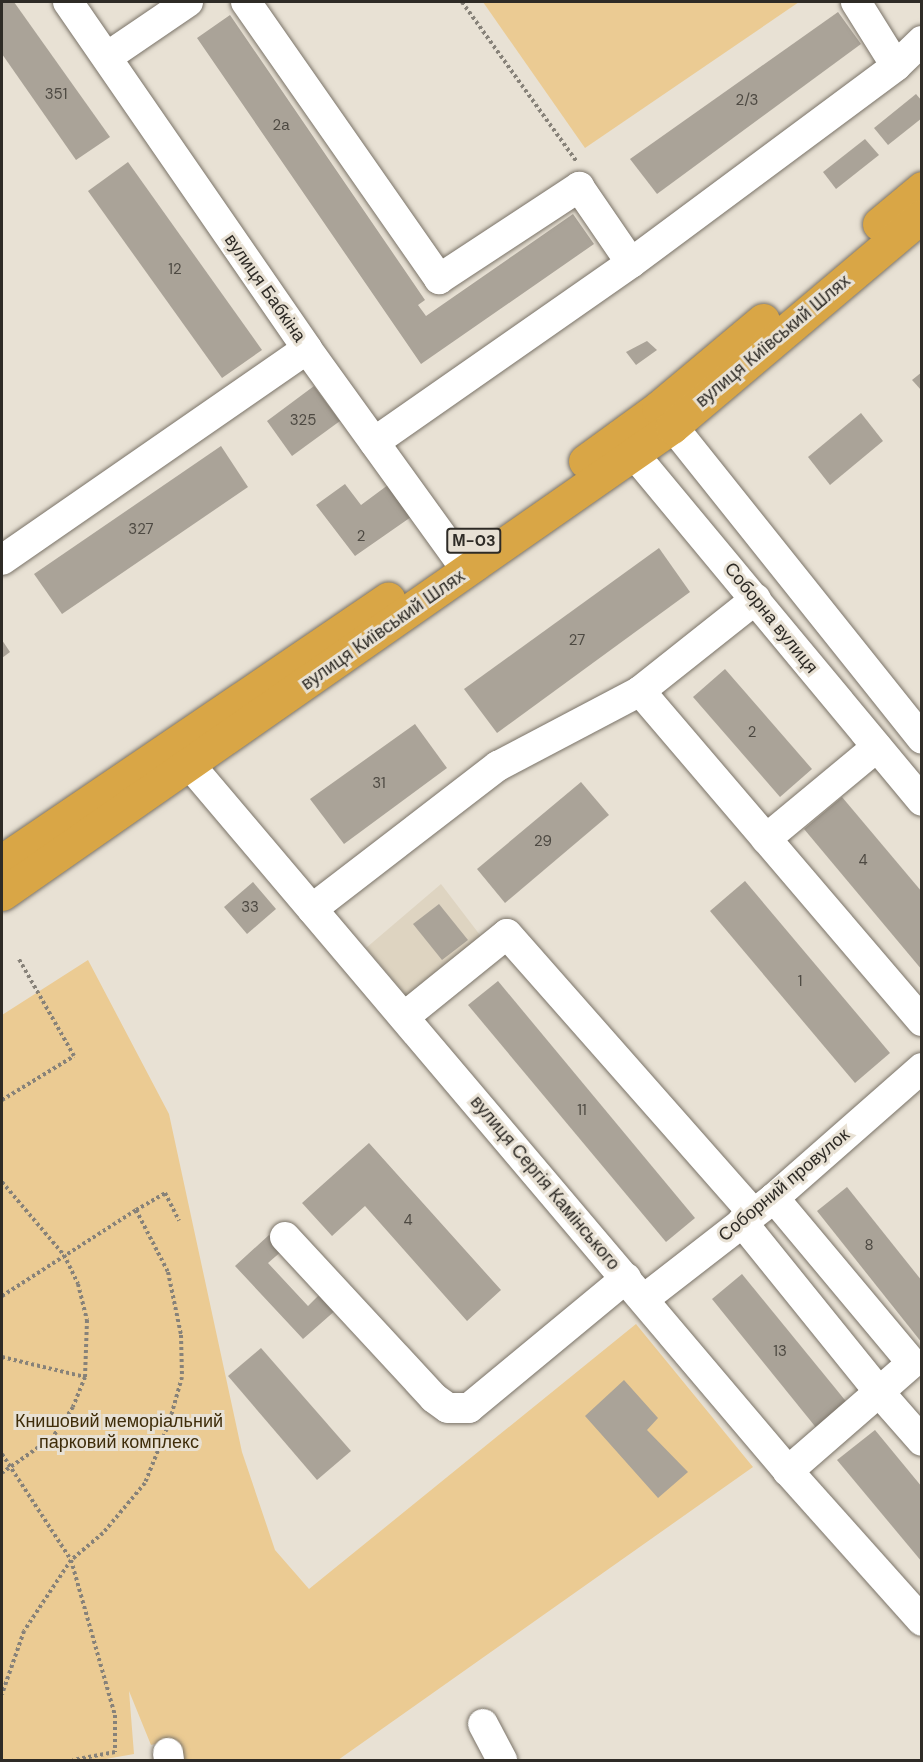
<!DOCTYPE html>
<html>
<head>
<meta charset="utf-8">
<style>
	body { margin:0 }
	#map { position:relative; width:923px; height:1762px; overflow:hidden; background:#e8e1d4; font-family:"DM Sans",sans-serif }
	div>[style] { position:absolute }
	.built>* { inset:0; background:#ded4c1 }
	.green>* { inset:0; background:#ebcb93 }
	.building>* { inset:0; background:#aaa398 }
	.path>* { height:4px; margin-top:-2px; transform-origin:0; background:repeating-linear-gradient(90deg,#878279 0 3px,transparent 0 6px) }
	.roads { filter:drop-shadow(0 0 2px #7a7368) drop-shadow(0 0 2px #7a7368) }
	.minor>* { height:30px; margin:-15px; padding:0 15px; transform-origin:15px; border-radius:15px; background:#fff }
	.highway>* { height:33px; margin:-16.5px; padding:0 16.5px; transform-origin:16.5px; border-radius:16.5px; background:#d9a646 }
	span { translate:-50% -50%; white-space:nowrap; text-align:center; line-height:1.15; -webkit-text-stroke:6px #e8e1d4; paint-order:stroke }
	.number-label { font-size:15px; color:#4d4942 }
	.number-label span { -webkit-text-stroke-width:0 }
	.shield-label span { padding:2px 4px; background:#e8e1d4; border:2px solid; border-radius:4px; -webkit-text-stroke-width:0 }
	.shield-label { font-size:16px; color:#2e2b26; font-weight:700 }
	.street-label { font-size:18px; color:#2e2b26 }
	.park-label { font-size:18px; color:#3f2d0a }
	.frame { position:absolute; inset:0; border:3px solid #2e2b26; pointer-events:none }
</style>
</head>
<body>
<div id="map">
	<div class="built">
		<div style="clip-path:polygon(441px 884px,483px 939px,412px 1002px,366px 948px)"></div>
	</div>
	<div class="green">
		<div style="clip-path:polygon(483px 2px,799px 2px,585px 148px)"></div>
		<div style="clip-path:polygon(88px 960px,169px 1114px,242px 1452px,275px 1550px,309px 1589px,636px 1324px,753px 1467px,338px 1760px,177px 1760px,174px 1740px,151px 1745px,129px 1691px,134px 1754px,100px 1760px,2px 1760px,2px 1015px)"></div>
	</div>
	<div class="building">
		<div style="clip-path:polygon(2px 2px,14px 2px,110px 137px,76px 160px,2px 54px)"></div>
		<div style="clip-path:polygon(838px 12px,861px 44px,657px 194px,630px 159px)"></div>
		<div style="clip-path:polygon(230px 15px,425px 300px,418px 305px,426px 316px,573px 214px,594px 244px,421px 364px,197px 38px)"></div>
		<div style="clip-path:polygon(916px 94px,922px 101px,922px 118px,888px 145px,874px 128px)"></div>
		<div style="clip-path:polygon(865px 139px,879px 155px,836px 189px,823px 172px)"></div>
		<div style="clip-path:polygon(128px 162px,262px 350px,222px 378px,88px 191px)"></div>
		<div style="clip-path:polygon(647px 341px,657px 350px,636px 365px,626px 352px)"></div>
		<div style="clip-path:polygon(922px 372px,922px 391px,912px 380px)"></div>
		<div style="clip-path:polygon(314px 386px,340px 421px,292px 456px,267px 421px)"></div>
		<div style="clip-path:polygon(861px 413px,883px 441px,830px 485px,808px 457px)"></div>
		<div style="clip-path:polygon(221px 446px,248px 487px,62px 614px,34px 574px)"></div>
		<div style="clip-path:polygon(345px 484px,361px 505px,388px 485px,411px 517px,355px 556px,316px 505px)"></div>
		<div style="clip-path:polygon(659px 548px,690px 592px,497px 733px,464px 689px)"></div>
		<div style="clip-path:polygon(2px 640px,10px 652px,2px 658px)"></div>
		<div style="clip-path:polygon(725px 669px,812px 769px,780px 797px,693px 697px)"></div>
		<div style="clip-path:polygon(415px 724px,447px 768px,344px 844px,310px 799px)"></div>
		<div style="clip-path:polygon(581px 782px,609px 815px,505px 903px,477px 869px)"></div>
		<div style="clip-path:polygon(842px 797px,922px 892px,922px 970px,804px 829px)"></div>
		<div style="clip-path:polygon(745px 881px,890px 1053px,855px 1083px,710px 911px)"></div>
		<div style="clip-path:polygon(253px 882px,276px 909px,247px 934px,224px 907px)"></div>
		<div style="clip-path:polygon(439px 904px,468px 940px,442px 960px,413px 924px)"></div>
		<div style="clip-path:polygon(498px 981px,695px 1218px,666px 1242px,468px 1005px)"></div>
		<div style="clip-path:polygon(369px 1143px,501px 1290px,467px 1321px,365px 1206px,332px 1236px,302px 1203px)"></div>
		<div style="clip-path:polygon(847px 1187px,922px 1281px,922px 1343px,817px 1211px)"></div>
		<div style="clip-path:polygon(269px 1235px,283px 1250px,268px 1263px,308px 1306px,322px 1292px,337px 1309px,303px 1339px,235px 1266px)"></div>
		<div style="clip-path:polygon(742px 1274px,849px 1405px,818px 1430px,712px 1299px)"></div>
		<div style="clip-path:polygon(261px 1348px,351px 1451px,317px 1480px,228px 1376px)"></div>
		<div style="clip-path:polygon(624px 1380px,658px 1418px,647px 1430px,688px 1472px,658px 1498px,585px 1416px)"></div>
		<div style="clip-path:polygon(875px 1430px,922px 1487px,922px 1562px,837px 1460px)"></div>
	</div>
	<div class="path">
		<div style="left:462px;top:2px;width:197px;rotate:54.3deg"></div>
		<div style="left:2px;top:1100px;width:84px;rotate:-31.4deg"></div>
		<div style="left:74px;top:1056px;width:112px;rotate:-119.6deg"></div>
		<div style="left:2px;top:1182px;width:96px;rotate:49.7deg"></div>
		<div style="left:64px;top:1255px;width:32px;rotate:64deg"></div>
		<div style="left:78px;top:1284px;width:37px;rotate:76deg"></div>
		<div style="left:87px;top:1320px;width:57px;rotate:92deg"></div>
		<div style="left:85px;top:1377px;width:32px;rotate:112deg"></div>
		<div style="left:73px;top:1407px;width:36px;rotate:124deg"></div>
		<div style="left:53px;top:1437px;width:62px;rotate:144.8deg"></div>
		<div style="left:136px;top:1210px;width:34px;rotate:-30deg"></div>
		<div style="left:165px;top:1193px;width:31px;rotate:63deg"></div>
		<div style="left:2px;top:1296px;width:159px;rotate:-32.7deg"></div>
		<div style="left:136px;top:1210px;width:70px;rotate:62.7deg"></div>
		<div style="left:168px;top:1272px;width:64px;rotate:78.3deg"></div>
		<div style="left:181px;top:1335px;width:42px;rotate:88.6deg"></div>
		<div style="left:182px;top:1377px;width:48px;rotate:105.8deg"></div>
		<div style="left:169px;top:1423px;width:65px;rotate:111.8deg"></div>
		<div style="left:145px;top:1483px;width:65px;rotate:130deg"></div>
		<div style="left:103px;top:1533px;width:42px;rotate:139.8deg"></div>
		<div style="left:71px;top:1560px;width:85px;rotate:123.5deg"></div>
		<div style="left:24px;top:1631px;width:67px;rotate:109.2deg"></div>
		<div style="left:2px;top:1357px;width:85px;rotate:13.5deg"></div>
		<div style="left:2px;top:1454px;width:126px;rotate:56.9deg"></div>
		<div style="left:71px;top:1560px;width:161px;rotate:74.2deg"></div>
		<div style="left:115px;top:1715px;width:37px;rotate:90deg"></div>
		<div style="left:115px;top:1752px;width:43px;rotate:169.2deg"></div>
	</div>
	<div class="roads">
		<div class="minor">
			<div style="left:68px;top:2px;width:421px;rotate:55.4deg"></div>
			<div style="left:307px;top:349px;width:274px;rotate:54.2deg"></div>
			<div style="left:246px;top:2px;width:338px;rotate:55.1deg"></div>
			<div style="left:439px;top:279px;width:168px;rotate:-33.3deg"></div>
			<div style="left:579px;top:187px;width:92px;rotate:55.6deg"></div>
			<div style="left:631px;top:263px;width:313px;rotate:145.1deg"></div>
			<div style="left:856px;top:2px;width:75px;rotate:58deg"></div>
			<div style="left:896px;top:66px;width:36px;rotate:-44deg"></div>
			<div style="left:107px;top:57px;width:98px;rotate:-34.2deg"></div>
			<div style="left:631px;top:263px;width:330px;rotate:-36.6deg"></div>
			<div style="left:658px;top:408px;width:423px;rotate:51.4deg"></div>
			<div style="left:619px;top:436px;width:474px;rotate:50.3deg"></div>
			<div style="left:2px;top:560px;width:371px;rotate:-34.7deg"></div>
			<div style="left:756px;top:599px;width:148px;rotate:141.6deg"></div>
			<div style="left:640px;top:691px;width:434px;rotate:49.5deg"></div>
			<div style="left:173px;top:745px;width:951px;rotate:49.73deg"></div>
			<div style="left:788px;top:1471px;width:201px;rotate:48.2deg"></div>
			<div style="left:766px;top:839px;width:144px;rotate:-39.7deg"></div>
			<div style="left:312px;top:909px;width:235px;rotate:-37.6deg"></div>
			<div style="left:498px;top:766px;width:161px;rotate:-27.8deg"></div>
			<div style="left:404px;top:1017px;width:132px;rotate:-38.9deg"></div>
			<div style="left:507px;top:934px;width:372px;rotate:48.6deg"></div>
			<div style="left:774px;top:1198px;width:215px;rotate:50.1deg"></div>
			<div style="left:912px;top:1363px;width:44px;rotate:138.7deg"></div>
			<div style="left:879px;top:1392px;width:65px;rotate:48.7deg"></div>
			<div style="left:742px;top:1222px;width:218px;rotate:51.1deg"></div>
			<div style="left:879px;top:1392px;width:121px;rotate:139deg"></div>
			<div style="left:285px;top:1237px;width:219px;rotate:47.2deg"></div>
			<div style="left:434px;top:1398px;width:17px;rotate:36deg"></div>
			<div style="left:448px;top:1408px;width:21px"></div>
			<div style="left:469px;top:1408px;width:204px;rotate:-39.6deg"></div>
			<div style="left:644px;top:1299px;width:165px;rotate:-37.8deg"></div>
			<div style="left:774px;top:1198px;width:197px;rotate:-41.3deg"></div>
			<div style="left:483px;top:1724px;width:41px;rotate:62.2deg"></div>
			<div style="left:168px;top:1753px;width:7px;rotate:82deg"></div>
		</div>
		<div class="highway">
			<div style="left:879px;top:224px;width:56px;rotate:-39.9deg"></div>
			<div style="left:585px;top:461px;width:90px;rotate:-36deg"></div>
			<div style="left:658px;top:408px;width:137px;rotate:-40deg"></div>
			<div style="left:2px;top:861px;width:467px;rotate:-34.2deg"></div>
			<div style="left:2px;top:894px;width:817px;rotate:-34.88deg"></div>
			<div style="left:672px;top:427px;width:327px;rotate:-40.2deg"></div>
		</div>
	</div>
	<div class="number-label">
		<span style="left:56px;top:95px">351</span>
		<span style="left:747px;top:101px">2/3</span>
		<span style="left:281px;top:126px">2а</span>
		<span style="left:175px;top:270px">12</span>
		<span style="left:303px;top:421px">325</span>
		<span style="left:141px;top:530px">327</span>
		<span style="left:361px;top:537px">2</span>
		<span style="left:577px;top:641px">27</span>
		<span style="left:752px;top:733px">2</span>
		<span style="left:379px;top:784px">31</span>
		<span style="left:543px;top:842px">29</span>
		<span style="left:863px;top:861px">4</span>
		<span style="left:250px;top:908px">33</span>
		<span style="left:800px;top:982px">1</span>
		<span style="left:582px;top:1111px">11</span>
		<span style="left:408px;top:1221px">4</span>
		<span style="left:869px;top:1246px">8</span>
		<span style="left:780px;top:1352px">13</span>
	</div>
	<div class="shield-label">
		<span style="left:474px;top:541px">М-03</span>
	</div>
	<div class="street-label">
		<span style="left:265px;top:288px;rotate:55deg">вулиця Бабкіна</span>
		<span style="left:773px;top:341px;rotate:-40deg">вулиця Київський Шлях</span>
		<span style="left:771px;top:618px;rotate:51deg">Соборна вулиця</span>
		<span style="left:383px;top:630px;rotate:-35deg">вулиця Київський Шлях</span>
		<span style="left:545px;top:1183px;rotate:50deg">вулиця Сергія Камінського</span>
		<span style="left:784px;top:1185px;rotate:-40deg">Соборний провулок</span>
	</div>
	<div class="park-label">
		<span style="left:119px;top:1432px">Книшовий меморіальний<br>парковий комплекс</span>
	</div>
	<div class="frame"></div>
</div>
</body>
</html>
